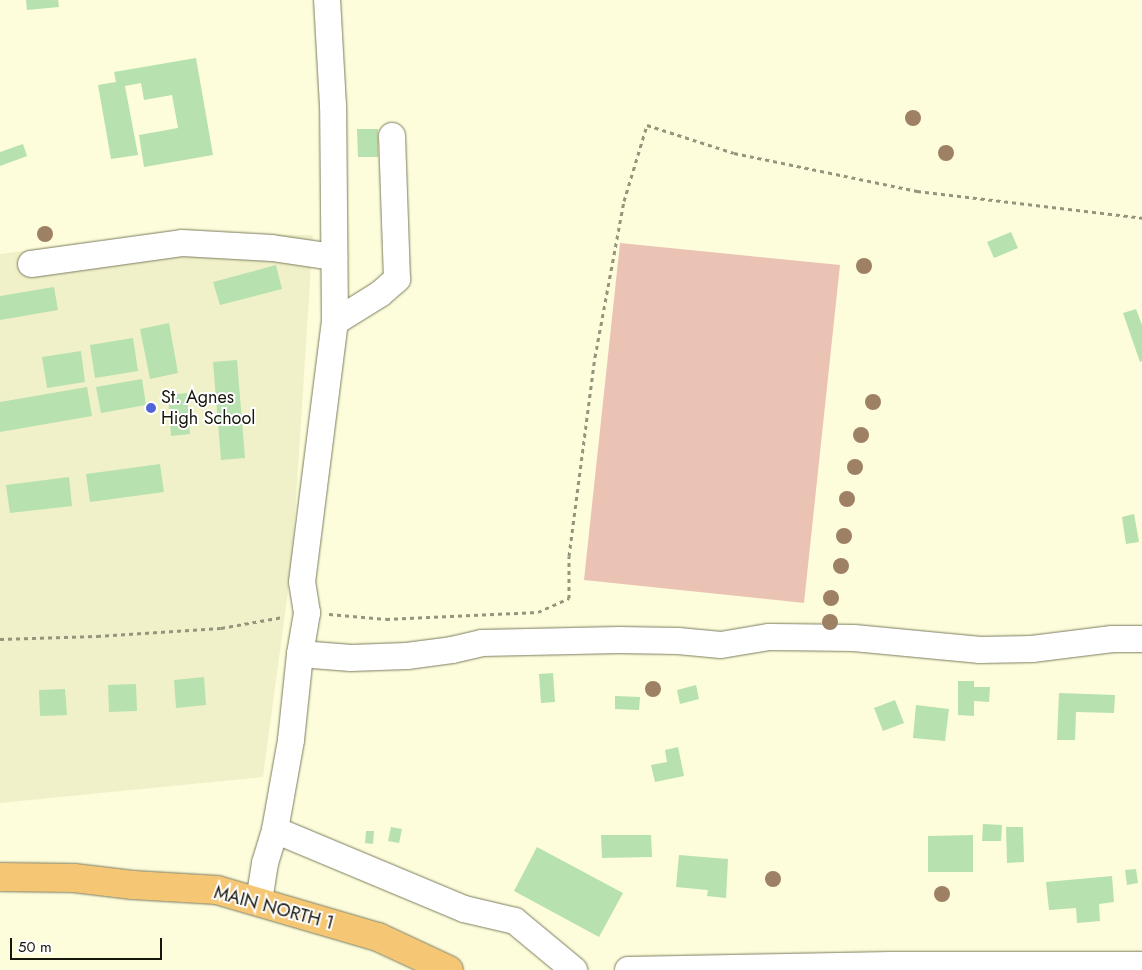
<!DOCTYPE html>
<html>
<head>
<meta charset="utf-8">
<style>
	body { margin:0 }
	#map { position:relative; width:1142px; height:970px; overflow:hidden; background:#fdfddc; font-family:Jost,sans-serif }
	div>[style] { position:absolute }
	.built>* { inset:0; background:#f1f1c9 }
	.green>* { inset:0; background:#ebc3b4 }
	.building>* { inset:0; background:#b7e1ae }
	.path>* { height:3px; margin-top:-1.5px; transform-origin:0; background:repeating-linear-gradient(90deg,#95957e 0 4px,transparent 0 8px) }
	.roads { filter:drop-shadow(0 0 1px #7c7c5f) drop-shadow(0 0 1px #7c7c5f) }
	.minor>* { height:26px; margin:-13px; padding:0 13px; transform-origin:13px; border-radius:13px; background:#fff }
	.major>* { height:28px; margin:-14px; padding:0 14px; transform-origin:14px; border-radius:14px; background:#f5c775 }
	.trees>* { width:16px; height:16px; margin:-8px; border-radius:50%; background:#9e8064 }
	.dots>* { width:14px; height:14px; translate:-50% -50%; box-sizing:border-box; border:2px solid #fff; border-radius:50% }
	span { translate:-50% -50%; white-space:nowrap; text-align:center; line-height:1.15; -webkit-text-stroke:4px #fff; paint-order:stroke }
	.poi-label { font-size:18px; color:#16160a }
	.left { translate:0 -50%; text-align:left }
	.street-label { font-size:18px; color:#16160a }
	.scale { position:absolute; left:10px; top:938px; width:152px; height:22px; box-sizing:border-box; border:2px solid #16160a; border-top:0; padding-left:6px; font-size:15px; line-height:18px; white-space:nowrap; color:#16160a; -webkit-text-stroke:4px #fff; paint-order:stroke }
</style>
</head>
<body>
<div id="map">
	<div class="built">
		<div style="clip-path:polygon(170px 233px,313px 235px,292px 562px,263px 777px,0 803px,0 254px)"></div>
	</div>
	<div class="green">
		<div style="clip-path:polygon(620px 243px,840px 265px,804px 603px,584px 580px)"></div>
	</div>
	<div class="building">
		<div style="clip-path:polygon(26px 0,58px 0,59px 7px,27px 10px)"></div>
		<div style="clip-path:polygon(196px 58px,213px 155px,144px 167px,139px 135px,178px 128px,172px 95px,144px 100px,141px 83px,125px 86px,138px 155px,111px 159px,98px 85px,116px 82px,114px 72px)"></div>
		<div style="clip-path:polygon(357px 129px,378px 129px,378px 157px,358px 157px)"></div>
		<div style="clip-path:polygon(23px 144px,27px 156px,0 166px,0 152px)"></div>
		<div style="clip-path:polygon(1011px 232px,1018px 248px,994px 258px,987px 242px)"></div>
		<div style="clip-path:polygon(276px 265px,282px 289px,220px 305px,213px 282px)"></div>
		<div style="clip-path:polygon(54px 287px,58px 310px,0 320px,0 296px)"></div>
		<div style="clip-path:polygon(1136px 309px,1142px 325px,1142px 361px,1140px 362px,1123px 313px)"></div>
		<div style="clip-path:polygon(169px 323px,178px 373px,150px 379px,140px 329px)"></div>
		<div style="clip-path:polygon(133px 338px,138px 371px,95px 378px,90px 345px)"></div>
		<div style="clip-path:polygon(81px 351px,85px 382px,47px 388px,42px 357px)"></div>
		<div style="clip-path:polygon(237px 360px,245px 458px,221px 460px,213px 362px)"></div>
		<div style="clip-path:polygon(142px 379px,146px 405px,101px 413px,96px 387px)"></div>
		<div style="clip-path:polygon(87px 387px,92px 416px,0 432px,0 402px)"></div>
		<div style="clip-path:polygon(187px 393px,190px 434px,171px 436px,168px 395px)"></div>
		<div style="clip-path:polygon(160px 464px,164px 492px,90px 502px,86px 474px)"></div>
		<div style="clip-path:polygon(69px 477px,72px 506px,10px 513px,6px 485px)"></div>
		<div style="clip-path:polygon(1134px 514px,1139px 542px,1126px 544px,1122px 517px)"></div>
		<div style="clip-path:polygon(553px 673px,555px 702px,541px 703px,539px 674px)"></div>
		<div style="clip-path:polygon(204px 677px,206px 705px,176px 708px,174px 680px)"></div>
		<div style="clip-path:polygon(958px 681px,974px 681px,974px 687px,990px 687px,989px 702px,974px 701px,974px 716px,958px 715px)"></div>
		<div style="clip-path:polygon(136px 684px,137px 711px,109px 712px,108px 685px)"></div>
		<div style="clip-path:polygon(696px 685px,699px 699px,680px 704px,677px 690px)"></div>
		<div style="clip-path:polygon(65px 689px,67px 715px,40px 716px,39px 690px)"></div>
		<div style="clip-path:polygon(1059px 693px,1115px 695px,1114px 713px,1076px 712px,1075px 740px,1057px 740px)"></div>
		<div style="clip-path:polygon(615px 696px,640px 697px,639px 710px,615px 709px)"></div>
		<div style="clip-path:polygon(895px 700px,904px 723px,883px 731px,874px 708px)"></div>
		<div style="clip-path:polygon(916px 705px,949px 709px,945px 741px,913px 738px)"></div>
		<div style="clip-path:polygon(678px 747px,684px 776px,655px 782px,651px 765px,667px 762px,665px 750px)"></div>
		<div style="clip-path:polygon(983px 824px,1002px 825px,1001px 841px,982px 841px)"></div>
		<div style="clip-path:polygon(391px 827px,402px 829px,399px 843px,388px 841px)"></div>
		<div style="clip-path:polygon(1006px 827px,1023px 827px,1024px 862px,1007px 863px)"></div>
		<div style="clip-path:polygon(366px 831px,374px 831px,373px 844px,365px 843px)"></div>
		<div style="clip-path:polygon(601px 835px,651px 835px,652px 857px,602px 858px)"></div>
		<div style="clip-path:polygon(973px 835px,973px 872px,928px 872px,928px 836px)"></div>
		<div style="clip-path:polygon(537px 847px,623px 893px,599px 937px,514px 891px)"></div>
		<div style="clip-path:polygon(679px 855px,728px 859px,726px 898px,707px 896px,708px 890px,676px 887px)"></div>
		<div style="clip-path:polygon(1136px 869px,1138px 883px,1127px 885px,1125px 870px)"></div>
		<div style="clip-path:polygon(1112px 876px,1114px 902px,1099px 904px,1100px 921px,1077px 923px,1076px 908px,1049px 910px,1046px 882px)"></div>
	</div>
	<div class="path">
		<div style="left:329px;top:614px;width:57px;rotate:5deg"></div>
		<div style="left:386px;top:619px;width:152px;rotate:-2.6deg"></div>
		<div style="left:538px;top:612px;width:34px;rotate:-24deg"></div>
		<div style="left:569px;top:598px;width:42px;rotate:-90deg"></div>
		<div style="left:569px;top:556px;width:201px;rotate:-82.6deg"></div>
		<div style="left:595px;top:357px;width:159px;rotate:-79.5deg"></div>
		<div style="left:624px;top:201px;width:79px;rotate:-73.2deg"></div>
		<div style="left:647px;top:125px;width:91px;rotate:17.8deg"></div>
		<div style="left:734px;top:153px;width:187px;rotate:11.7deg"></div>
		<div style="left:917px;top:191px;width:227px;rotate:6.8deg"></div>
		<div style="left:0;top:639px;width:97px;rotate:-1.8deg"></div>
		<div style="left:97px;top:636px;width:124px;rotate:-3.7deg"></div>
		<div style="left:221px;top:628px;width:63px;rotate:-10.1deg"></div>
	</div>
	<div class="roads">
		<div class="minor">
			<div style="left:31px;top:264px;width:152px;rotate:-7.9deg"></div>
			<div style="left:182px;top:243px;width:90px;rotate:3.2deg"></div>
			<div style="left:272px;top:248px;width:63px;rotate:8.3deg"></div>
			<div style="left:335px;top:322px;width:53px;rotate:-31.9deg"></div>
			<div style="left:380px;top:294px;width:23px;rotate:-41deg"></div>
			<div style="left:397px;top:279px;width:143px;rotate:-92deg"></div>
			<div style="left:300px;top:654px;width:51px;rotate:4.5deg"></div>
			<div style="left:351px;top:658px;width:56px;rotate:-2deg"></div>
			<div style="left:407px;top:656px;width:45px;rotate:-7.6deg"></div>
			<div style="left:452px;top:650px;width:31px;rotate:-13deg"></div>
			<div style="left:482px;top:643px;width:137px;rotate:-1.3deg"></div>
			<div style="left:619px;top:640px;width:59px;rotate:1deg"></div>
			<div style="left:678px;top:641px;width:43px;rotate:5.3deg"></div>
			<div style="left:721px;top:645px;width:49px;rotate:-9.5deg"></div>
			<div style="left:769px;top:637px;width:85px;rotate:0.7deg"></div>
			<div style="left:854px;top:638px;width:127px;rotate:5.4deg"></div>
			<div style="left:980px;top:650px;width:52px;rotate:-1.1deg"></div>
			<div style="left:1032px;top:649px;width:81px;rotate:-7.1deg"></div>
			<div style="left:1112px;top:639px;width:30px"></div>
			<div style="left:275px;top:830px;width:205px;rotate:22.7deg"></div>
			<div style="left:464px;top:909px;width:52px;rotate:13.2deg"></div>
			<div style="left:515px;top:921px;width:77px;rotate:39.7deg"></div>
			<div style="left:259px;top:901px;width:38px;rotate:-81deg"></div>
			<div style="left:265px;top:863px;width:34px;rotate:-73deg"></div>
			<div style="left:275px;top:830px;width:91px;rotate:-79.9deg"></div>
			<div style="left:291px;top:740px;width:86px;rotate:-84deg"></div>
			<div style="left:300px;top:654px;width:42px;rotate:-80.3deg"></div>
			<div style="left:307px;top:613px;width:31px;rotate:-99deg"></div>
			<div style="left:302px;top:582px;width:262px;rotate:-82.8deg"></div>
			<div style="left:335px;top:322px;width:216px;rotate:-90.5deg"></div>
			<div style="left:333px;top:106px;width:106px;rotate:-93.2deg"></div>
			<div style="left:628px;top:970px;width:263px;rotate:-1.1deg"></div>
			<div style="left:891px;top:965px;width:251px"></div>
		</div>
		<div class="major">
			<div style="left:0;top:877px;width:74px;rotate:0.8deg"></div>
			<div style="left:74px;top:878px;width:59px;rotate:6.8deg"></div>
			<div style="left:133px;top:885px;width:84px;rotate:3.4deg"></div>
			<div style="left:217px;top:890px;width:168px;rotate:16.3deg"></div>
			<div style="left:378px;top:937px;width:78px;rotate:24.9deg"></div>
		</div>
	</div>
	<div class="trees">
		<div style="left:913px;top:118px"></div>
		<div style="left:946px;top:153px"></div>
		<div style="left:45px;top:234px"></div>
		<div style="left:864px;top:266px"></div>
		<div style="left:873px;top:402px"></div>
		<div style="left:861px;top:435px"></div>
		<div style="left:855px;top:467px"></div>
		<div style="left:847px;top:499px"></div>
		<div style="left:844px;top:536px"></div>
		<div style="left:841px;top:566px"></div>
		<div style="left:831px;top:598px"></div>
		<div style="left:830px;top:622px"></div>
		<div style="left:653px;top:689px"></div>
		<div style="left:773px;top:879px"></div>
		<div style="left:942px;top:894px"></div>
	</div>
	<div class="dots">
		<div style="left:151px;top:408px;background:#5263d9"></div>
	</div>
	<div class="poi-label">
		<span class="left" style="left:161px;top:408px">St. Agnes<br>High School</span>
	</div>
	<div class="street-label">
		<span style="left:274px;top:908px;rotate:15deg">MAIN NORTH 1</span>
	</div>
	<div class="scale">50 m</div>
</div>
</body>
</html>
